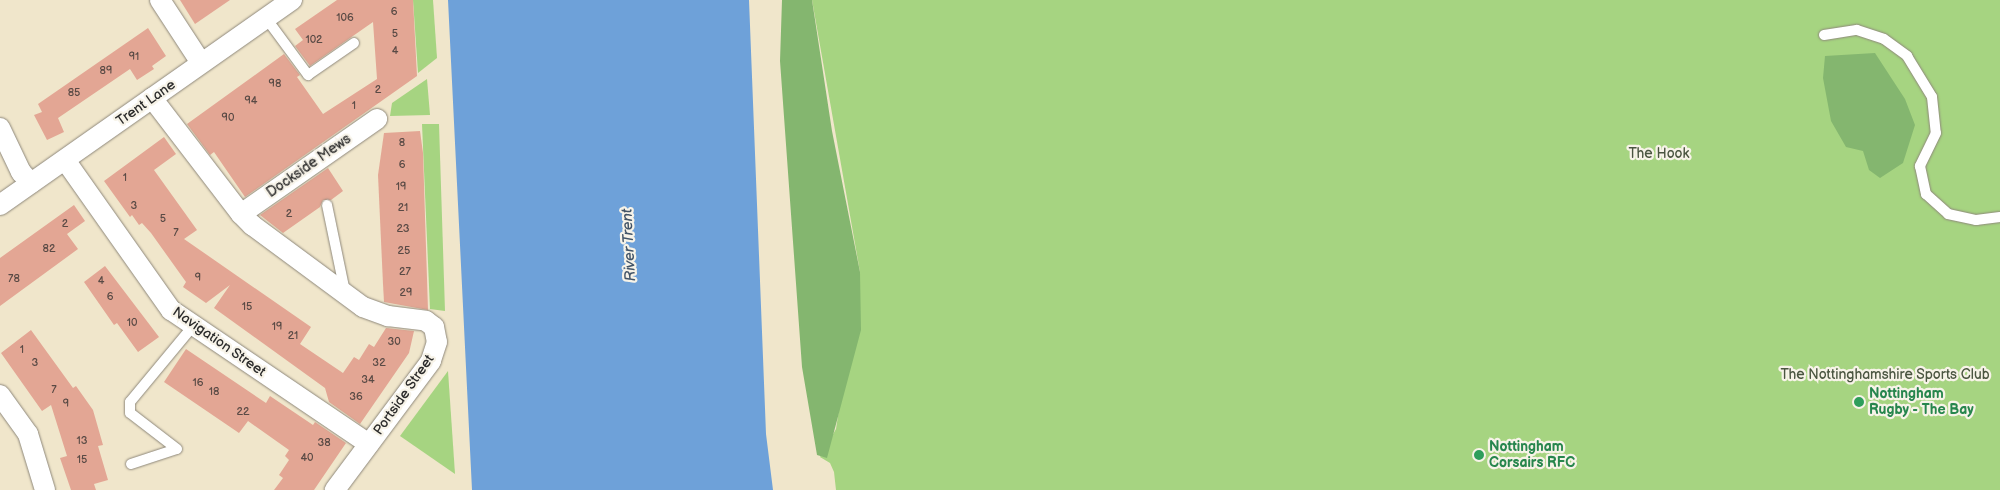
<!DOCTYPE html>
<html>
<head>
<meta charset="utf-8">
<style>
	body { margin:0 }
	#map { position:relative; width:2000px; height:490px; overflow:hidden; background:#f0e6cb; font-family:"Balsamiq Sans",sans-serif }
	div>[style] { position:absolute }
	.green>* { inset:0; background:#a6d481 }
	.forest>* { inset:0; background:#84b66f }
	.water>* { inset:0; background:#6ea1d9 }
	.building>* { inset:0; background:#e3a694 }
	.roads { filter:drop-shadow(0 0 1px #8e887b) drop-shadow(0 0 1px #8e887b) }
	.lane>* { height:10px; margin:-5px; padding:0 5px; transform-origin:5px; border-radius:5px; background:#fff }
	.street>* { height:20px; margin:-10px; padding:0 10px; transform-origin:10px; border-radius:10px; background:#fff }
	.dots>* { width:14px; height:14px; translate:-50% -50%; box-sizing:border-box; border:2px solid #f7f3e8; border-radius:50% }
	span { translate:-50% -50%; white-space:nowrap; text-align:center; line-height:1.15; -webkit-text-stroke:4.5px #f7f3e8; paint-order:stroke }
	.number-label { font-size:11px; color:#594a45 }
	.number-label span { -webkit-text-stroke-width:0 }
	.street-label { font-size:14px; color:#2b2b2b }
	.park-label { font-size:14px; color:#4a5540 }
	.leisure-label { font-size:14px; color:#27864d; font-weight:700 }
	.left { translate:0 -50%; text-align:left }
	.water-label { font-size:15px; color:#425468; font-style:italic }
</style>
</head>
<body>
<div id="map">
	<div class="green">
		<div style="clip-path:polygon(413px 0,433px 0,437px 58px,418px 73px)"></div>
		<div style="clip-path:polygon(812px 0,2000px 0,2000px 490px,836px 490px,834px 472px,830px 463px,820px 457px,836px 429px,860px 272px)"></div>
		<div style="clip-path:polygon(427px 79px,430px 115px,390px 116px,392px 103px)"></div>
		<div style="clip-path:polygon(422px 124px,439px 124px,445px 311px,430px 309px)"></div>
		<div style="clip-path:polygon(448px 371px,455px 474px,400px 436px)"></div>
	</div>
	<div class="forest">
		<div style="clip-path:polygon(782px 0,812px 0,832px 131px,860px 272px,861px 330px,827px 458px,817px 455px,802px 367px,780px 61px)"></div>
		<div style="clip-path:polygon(1875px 53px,1905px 99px,1915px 125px,1903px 163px,1880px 178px,1869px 170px,1863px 151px,1846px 147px,1831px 121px,1823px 78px,1825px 56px)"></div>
	</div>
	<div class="water">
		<div style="clip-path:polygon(448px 0,749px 0,766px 434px,773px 490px,472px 490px)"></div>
	</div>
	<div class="building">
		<div style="clip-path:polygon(180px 0,230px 0,195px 24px)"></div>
		<div style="clip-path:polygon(337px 0,413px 0,417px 76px,245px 197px,214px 152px,210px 155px,187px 124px,284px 54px,300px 75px,297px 77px,323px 114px,377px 79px,373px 22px,310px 66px,295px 46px,303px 40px,295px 29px)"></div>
		<div style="clip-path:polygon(148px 28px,166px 56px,152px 66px,154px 69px,137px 80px,130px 69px,58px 118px,64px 132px,47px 140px,34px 115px,42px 112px,38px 104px)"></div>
		<div style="clip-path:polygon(420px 131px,423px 153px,428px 310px,384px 302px,383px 284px,378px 175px,384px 133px)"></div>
		<div style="clip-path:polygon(164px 137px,176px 154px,154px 170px,197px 230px,184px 239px,311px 327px,300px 344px,343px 373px,354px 357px,359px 360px,369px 344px,374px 347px,386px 328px,414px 331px,409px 353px,360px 424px,329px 402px,325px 388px,214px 308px,230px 285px,206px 303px,183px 287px,186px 282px,151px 233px,142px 223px,139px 225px,132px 215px,130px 217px,104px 181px)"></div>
		<div style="clip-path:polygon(328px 168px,343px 191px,331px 200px,323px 200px,320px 207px,283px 233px,260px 215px)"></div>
		<div style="clip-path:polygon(74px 205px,85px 221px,67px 234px,78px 249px,0 306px,0 258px)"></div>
		<div style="clip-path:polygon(105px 266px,159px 337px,138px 352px,117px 323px,114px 325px,84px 282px)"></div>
		<div style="clip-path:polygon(31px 330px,73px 388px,76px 386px,93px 410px,103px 445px,98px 446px,108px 480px,94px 484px,96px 490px,71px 490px,60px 458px,67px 456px,51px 405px,42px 411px,1px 353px)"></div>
		<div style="clip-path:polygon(186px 349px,266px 403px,270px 396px,313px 425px,315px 422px,346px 443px,314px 490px,274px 490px,283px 478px,279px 475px,289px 460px,285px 456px,289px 450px,248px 421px,239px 433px,164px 382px)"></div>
	</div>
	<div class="roads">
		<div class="lane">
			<div style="left:266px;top:18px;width:71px;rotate:53.6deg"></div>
			<div style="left:308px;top:75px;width:56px;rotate:-34.8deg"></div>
			<div style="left:1824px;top:35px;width:33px;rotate:-9deg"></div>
			<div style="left:1857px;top:30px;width:28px;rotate:18deg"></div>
			<div style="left:1884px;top:39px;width:29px;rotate:36deg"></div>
			<div style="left:1907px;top:56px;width:48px;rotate:58.6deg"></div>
			<div style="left:1932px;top:97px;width:36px;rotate:84deg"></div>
			<div style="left:1936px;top:133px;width:37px;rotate:116deg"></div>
			<div style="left:1920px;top:166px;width:29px;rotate:78deg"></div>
			<div style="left:1926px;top:194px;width:30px;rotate:42deg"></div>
			<div style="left:1948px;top:214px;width:29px;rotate:12deg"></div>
			<div style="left:1976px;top:220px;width:24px;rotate:-7deg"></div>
			<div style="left:327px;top:205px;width:89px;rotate:78.3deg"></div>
			<div style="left:177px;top:449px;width:59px;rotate:-142.5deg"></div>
			<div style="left:130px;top:413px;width:11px;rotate:-90deg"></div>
			<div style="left:130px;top:402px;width:100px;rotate:-50.3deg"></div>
			<div style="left:131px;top:464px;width:48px;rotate:-18.1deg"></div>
		</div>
		<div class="street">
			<div style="left:160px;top:0;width:75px;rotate:56.9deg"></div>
			<div style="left:152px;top:98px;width:146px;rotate:52.5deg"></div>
			<div style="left:241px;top:214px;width:16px;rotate:45deg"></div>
			<div style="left:252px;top:225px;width:138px;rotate:36.5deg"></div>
			<div style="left:363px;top:307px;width:27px;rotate:20deg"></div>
			<div style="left:388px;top:316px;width:38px;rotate:7deg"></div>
			<div style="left:426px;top:321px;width:10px;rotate:37deg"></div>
			<div style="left:434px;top:327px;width:15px;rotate:79deg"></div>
			<div style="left:437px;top:342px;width:20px;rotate:108deg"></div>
			<div style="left:431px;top:361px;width:161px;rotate:126.7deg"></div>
			<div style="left:0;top:128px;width:49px;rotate:64.5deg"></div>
			<div style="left:21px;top:172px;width:15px;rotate:48deg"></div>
			<div style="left:65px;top:160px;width:184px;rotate:54.8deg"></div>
			<div style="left:171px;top:310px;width:239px;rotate:34.1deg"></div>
			<div style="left:0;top:205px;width:357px;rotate:-35.1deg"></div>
			<div style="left:241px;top:214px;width:166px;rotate:-34.9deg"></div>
			<div style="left:0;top:395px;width:48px;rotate:54.3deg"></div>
			<div style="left:28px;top:434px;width:59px;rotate:73.1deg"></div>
		</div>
	</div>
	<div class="dots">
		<div style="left:1859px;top:402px;background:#2e9e5b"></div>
		<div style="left:1479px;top:455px;background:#2e9e5b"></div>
	</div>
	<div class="number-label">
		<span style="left:394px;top:12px">6</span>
		<span style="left:345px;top:18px">106</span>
		<span style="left:395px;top:34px">5</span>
		<span style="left:314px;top:40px">102</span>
		<span style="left:395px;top:51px">4</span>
		<span style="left:134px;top:57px">91</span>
		<span style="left:106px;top:71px">89</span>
		<span style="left:275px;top:84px">98</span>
		<span style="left:378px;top:90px">2</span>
		<span style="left:74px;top:93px">85</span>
		<span style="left:251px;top:101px">94</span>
		<span style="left:354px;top:106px">1</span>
		<span style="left:228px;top:118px">90</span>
		<span style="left:402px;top:143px">8</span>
		<span style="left:402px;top:165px">6</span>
		<span style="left:125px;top:178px">1</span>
		<span style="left:401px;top:187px">19</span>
		<span style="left:134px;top:206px">3</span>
		<span style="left:403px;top:208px">21</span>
		<span style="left:289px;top:214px">2</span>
		<span style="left:163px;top:219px">5</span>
		<span style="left:65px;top:224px">2</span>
		<span style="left:403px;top:229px">23</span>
		<span style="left:176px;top:233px">7</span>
		<span style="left:49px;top:249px">82</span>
		<span style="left:404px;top:251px">25</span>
		<span style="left:405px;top:272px">27</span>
		<span style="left:198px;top:278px">9</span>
		<span style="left:14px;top:279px">78</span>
		<span style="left:101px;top:281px">4</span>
		<span style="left:406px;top:293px">29</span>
		<span style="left:110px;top:297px">6</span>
		<span style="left:247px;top:307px">15</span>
		<span style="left:132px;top:323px">10</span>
		<span style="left:277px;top:327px">19</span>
		<span style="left:293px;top:336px">21</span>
		<span style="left:394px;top:342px">30</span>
		<span style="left:22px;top:350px">1</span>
		<span style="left:35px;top:363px">3</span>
		<span style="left:379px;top:363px">32</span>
		<span style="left:368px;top:380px">34</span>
		<span style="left:198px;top:383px">16</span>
		<span style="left:54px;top:390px">7</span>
		<span style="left:214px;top:392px">18</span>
		<span style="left:356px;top:397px">36</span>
		<span style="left:66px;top:404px">9</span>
		<span style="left:243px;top:412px">22</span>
		<span style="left:82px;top:441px">13</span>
		<span style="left:324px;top:443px">38</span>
		<span style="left:307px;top:458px">40</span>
		<span style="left:82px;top:460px">15</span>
	</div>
	<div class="street-label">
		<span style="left:146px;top:103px;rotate:-35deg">Trent Lane</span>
		<span style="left:309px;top:166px;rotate:-35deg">Dockside Mews</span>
		<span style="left:219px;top:342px;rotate:35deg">Navigation Street</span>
		<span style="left:404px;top:395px;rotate:-55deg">Portside Street</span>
	</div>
	<div class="park-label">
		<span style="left:1659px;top:154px">The Hook</span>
		<span style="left:1885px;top:375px">The Nottinghamshire Sports Club</span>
	</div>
	<div class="leisure-label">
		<span class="left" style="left:1869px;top:402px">Nottingham<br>Rugby - The Bay</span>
		<span class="left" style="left:1489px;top:455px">Nottingham<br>Corsairs RFC</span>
	</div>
	<div class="water-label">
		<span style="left:629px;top:245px;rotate:-93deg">River Trent</span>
	</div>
</div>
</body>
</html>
